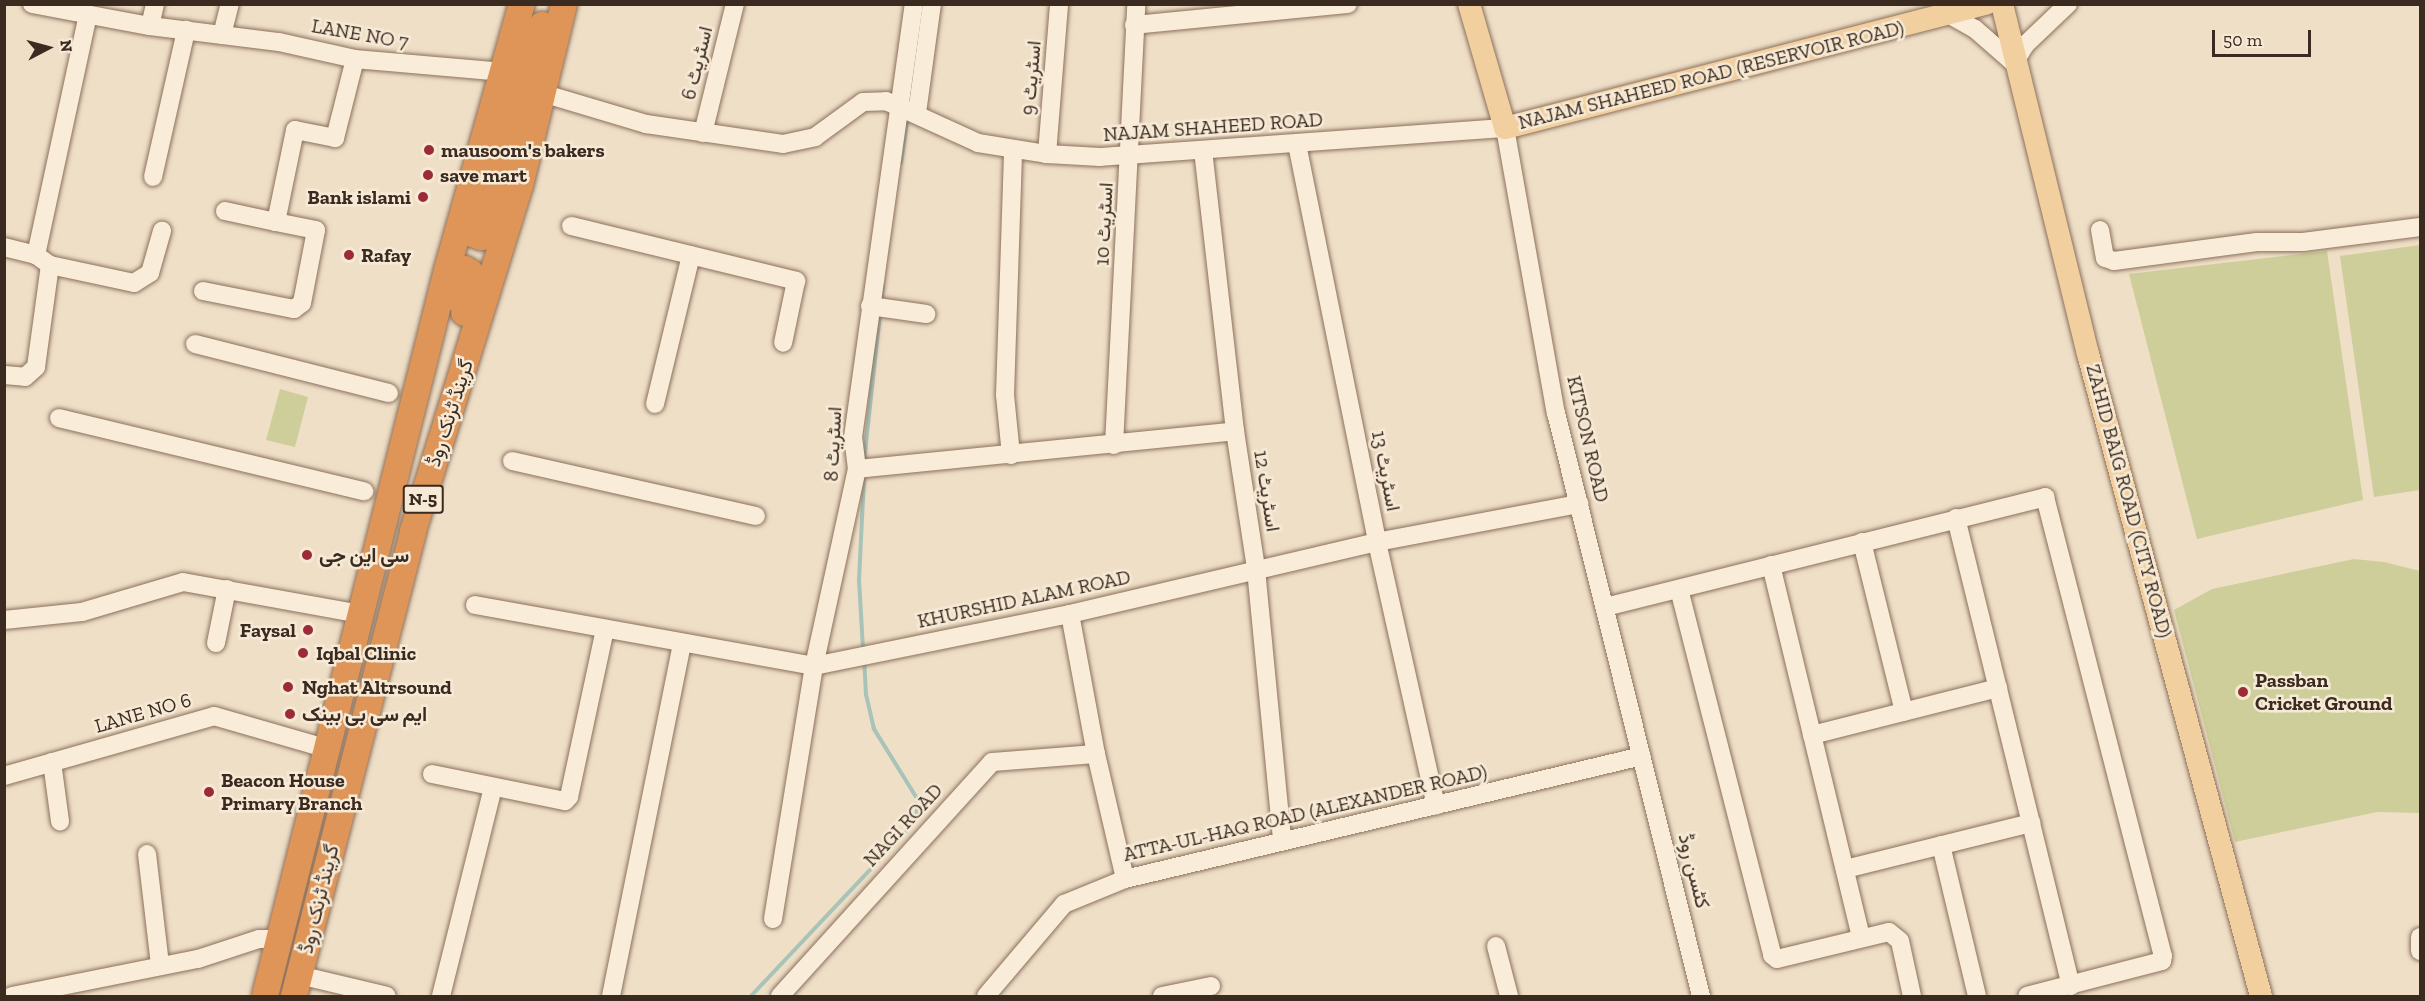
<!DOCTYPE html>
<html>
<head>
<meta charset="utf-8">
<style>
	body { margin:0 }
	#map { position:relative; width:2425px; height:1001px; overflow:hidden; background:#efdfc7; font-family:"Zilla Slab",Vazirmatn,serif }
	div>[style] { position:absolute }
	.green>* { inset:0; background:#cdce9a }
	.stream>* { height:4px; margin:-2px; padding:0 2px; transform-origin:2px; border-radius:2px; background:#a8c3b8 }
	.roads { filter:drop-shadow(0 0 2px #8b705c) drop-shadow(0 0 2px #8b705c) }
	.minor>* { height:18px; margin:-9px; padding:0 9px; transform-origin:9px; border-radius:9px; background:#f9edda }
	.major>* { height:22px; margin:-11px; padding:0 11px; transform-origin:11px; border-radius:11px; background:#f2cf9f }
	.highway>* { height:26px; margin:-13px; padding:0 13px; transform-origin:13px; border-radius:13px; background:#de9557 }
	.dots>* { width:16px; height:16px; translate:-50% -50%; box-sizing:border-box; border:3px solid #f6ead6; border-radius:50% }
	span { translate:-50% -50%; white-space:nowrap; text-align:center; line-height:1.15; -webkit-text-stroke:5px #f6ead6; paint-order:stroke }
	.shield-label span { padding:2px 4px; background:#f6ead6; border:2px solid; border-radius:4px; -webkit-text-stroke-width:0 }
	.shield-label { font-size:18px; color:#3b2a1f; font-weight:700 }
	.street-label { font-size:20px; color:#3b2a1f }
	.poi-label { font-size:20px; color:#3b2a1f; font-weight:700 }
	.left { translate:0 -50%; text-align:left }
	.right { translate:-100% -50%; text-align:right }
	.frame { position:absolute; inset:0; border:6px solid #3b2a1f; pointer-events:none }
	.north { position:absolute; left:18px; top:18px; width:60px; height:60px; -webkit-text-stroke:4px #f6ead6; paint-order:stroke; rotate:84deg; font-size:16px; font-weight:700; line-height:24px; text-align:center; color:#3b2a1f }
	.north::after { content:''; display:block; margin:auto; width:21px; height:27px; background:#3b2a1f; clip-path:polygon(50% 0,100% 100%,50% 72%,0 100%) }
	.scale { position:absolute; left:2212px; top:30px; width:99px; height:27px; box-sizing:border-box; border:3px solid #3b2a1f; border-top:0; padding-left:8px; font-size:18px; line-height:21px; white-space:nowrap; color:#3b2a1f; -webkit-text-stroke:4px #f6ead6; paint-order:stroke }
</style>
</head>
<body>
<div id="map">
	<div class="green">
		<div style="clip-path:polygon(2420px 245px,2420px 490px,2374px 497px,2340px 256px)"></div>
		<div style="clip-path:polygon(2327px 251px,2363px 500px,2197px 539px,2129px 274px)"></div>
		<div style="clip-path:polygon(280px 389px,308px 397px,295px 447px,266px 440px)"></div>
		<div style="clip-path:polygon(2354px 559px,2384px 562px,2420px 571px,2420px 813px,2377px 812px,2235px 842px,2174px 610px,2212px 589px)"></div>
	</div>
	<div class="stream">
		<div style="left:901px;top:163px;width:42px;rotate:-81.9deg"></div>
		<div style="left:881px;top:303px;width:17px;rotate:-83deg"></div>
		<div style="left:864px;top:461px;width:149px;rotate:-83.8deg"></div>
		<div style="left:863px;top:649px;width:69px;rotate:-93.3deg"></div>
		<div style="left:859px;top:580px;width:103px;rotate:-87.2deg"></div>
		<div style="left:751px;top:996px;width:241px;rotate:-46.7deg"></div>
		<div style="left:916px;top:821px;width:21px;rotate:-85deg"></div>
		<div style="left:918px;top:800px;width:84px;rotate:-121.8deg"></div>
		<div style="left:874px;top:729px;width:35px;rotate:-103deg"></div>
		<div style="left:866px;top:695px;width:35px;rotate:-93deg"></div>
	</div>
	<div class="roads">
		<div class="minor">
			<div style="left:32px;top:4px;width:120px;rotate:10.6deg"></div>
			<div style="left:150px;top:26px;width:130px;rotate:7.1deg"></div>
			<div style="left:279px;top:42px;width:78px;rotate:12.6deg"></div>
			<div style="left:355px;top:59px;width:149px;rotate:5deg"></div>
			<div style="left:1951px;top:9px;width:6px;rotate:121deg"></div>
			<div style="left:1948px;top:14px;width:31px;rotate:29deg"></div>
			<div style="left:1975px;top:29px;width:52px;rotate:41.1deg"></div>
			<div style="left:2014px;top:63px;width:22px;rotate:-58deg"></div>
			<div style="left:2026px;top:44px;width:58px;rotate:-43.6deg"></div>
			<div style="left:1134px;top:25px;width:215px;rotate:-5.6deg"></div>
			<div style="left:150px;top:26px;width:23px;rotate:-77deg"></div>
			<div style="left:222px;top:35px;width:32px;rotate:-76deg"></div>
			<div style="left:542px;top:93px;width:109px;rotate:16.6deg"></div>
			<div style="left:646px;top:124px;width:138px;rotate:8.3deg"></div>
			<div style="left:783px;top:144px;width:33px;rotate:-12deg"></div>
			<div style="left:815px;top:137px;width:59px;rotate:-36.1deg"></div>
			<div style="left:863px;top:102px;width:23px;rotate:-2deg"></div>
			<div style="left:886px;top:101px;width:101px;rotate:24.5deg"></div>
			<div style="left:978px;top:143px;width:70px;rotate:9.1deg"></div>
			<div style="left:1047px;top:154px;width:53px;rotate:3.2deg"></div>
			<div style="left:1100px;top:157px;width:406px;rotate:-4.1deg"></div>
			<div style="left:1505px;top:128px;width:290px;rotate:79.9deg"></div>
			<div style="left:1556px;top:413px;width:601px;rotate:76.03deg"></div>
			<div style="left:917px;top:113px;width:110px;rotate:-82.2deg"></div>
			<div style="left:703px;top:133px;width:133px;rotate:-76.1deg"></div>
			<div style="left:1297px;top:144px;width:406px;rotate:78.6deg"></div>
			<div style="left:1377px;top:542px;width:270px;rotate:77.4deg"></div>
			<div style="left:1203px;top:150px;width:283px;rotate:83.5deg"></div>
			<div style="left:1235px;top:431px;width:140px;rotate:81.3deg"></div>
			<div style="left:1256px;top:569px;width:271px;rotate:84.5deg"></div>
			<div style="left:1047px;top:154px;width:150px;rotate:-85.4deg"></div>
			<div style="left:153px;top:177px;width:151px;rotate:-77.3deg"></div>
			<div style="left:225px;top:211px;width:52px;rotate:12.2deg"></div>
			<div style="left:571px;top:226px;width:232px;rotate:13.7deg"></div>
			<div style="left:796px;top:281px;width:63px;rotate:101.8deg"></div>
			<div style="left:2100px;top:230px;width:28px;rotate:80deg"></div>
			<div style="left:2105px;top:258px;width:9px;rotate:18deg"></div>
			<div style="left:2114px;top:261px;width:144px;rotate:-7.6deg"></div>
			<div style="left:2257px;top:242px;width:46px"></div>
			<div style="left:2303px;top:242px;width:118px;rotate:-7.3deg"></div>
			<div style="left:4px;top:247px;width:33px;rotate:14deg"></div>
			<div style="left:36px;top:255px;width:17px;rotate:36deg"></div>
			<div style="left:50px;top:265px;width:86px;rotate:12.1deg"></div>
			<div style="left:134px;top:283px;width:19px;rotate:-32deg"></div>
			<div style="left:150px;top:273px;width:44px;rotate:-74.1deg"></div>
			<div style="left:36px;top:255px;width:246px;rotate:-77.8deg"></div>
			<div style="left:203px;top:291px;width:93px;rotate:11.2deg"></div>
			<div style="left:294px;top:309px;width:10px;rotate:-37deg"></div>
			<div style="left:302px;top:303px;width:74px;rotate:-79.1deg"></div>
			<div style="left:316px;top:230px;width:41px;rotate:-168.7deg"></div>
			<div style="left:276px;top:222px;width:94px;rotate:-78.3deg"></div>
			<div style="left:295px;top:130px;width:41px;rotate:11.3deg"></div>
			<div style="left:335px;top:138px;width:81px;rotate:-75.8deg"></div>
			<div style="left:870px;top:306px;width:57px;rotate:8.1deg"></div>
			<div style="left:195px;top:344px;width:200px;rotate:14.2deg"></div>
			<div style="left:4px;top:375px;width:21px;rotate:5deg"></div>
			<div style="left:25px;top:377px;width:15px;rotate:-42deg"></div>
			<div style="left:36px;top:367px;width:103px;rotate:-82.2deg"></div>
			<div style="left:655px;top:404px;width:153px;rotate:-76.4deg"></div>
			<div style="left:59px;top:418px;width:314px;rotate:13.5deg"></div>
			<div style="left:1114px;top:445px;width:442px;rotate:-87.1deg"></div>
			<div style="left:1011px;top:455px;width:60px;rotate:-95.7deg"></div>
			<div style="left:1005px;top:395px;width:246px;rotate:-88.1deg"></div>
			<div style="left:512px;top:461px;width:250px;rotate:12.7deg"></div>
			<div style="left:857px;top:469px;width:380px;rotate:-5.7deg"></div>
			<div style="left:1956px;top:518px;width:482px;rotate:76.2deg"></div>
			<div style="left:1862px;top:542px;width:175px;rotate:76.1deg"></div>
			<div style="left:1771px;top:565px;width:382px;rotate:76.4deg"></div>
			<div style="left:1679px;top:589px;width:378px;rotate:75.7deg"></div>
			<div style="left:1772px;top:955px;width:6px;rotate:39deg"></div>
			<div style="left:1777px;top:959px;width:115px;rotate:-13.6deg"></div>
			<div style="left:1889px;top:932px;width:14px;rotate:39deg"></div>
			<div style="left:1900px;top:941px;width:56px;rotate:77.7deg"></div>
			<div style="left:475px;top:605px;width:344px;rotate:10.2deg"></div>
			<div style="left:814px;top:666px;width:261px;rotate:-11.5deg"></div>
			<div style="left:1070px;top:614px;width:315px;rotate:-13.2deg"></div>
			<div style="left:1377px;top:542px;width:206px;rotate:-10.7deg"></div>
			<div style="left:1605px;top:607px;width:454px;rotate:-14deg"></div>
			<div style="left:2045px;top:497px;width:474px;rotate:75.6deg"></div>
			<div style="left:2163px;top:956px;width:5px;rotate:101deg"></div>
			<div style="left:2162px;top:961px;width:139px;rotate:165.5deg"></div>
			<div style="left:1070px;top:614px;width:142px;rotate:79.5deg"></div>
			<div style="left:1096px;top:754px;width:128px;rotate:76.9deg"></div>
			<div style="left:4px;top:620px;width:78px;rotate:-5.9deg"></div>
			<div style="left:82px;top:612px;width:105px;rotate:-16.5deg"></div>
			<div style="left:183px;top:582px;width:181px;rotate:10.2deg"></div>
			<div style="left:216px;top:643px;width:55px;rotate:-78.5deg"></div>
			<div style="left:1812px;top:735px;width:192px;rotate:-14.2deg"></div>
			<div style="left:52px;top:762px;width:60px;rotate:82.3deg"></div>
			<div style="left:432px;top:774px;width:136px;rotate:11.5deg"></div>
			<div style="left:565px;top:801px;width:6px;rotate:-45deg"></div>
			<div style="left:569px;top:797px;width:172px;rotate:-77.9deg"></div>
			<div style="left:4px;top:776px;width:218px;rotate:-15.9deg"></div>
			<div style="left:214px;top:716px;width:119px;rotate:16.1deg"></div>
			<div style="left:1941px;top:845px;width:155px;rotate:76.6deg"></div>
			<div style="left:147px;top:854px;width:112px;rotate:83.3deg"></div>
			<div style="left:1845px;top:869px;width:192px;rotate:-13.9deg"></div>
			<div style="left:773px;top:919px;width:256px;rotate:-80.8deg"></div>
			<div style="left:814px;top:666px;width:202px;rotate:-77.7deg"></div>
			<div style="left:857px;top:469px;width:32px;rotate:-97deg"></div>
			<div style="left:853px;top:437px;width:437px;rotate:-82deg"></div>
			<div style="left:2420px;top:937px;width:14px;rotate:90deg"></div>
			<div style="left:1496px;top:946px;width:52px;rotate:75.4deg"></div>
			<div style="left:299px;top:975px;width:90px;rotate:13.4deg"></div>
			<div style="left:12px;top:996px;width:190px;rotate:-11.3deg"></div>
			<div style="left:198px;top:959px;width:64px;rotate:-18.2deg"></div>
			<div style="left:259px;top:939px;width:22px"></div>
			<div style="left:441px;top:996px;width:215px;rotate:-76deg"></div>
			<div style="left:611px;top:996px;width:359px;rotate:-78.6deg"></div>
			<div style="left:780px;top:996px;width:316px;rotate:-47.8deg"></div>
			<div style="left:992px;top:762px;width:104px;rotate:-4.4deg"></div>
			<div style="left:986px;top:996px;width:121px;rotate:-49.7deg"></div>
			<div style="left:1064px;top:904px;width:66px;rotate:-22.3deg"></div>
			<div style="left:1125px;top:879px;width:531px;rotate:-13.38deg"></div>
			<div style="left:1162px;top:996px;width:50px;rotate:-11.5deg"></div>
		</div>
		<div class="major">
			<div style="left:1469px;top:4px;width:129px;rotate:73.8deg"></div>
			<div style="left:1505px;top:128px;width:497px;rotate:-14.5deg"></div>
			<div style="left:2002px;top:4px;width:360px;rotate:76.2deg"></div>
			<div style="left:2088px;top:354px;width:665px;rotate:74.92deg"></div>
		</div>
		<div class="highway">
			<div style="left:473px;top:205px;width:28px;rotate:96deg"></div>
			<div style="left:470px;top:233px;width:12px;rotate:20deg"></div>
			<div style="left:481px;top:237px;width:221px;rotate:-73.9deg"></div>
			<div style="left:449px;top:297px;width:24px;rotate:-73deg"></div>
			<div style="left:456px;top:274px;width:10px;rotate:-29deg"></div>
			<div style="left:465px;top:269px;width:6px;rotate:31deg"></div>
			<div style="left:470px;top:272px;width:10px;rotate:73deg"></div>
			<div style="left:473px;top:282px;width:32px;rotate:106deg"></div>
			<div style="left:265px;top:996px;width:748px;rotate:-75.93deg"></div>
			<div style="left:447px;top:270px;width:276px;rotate:-74.3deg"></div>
			<div style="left:294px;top:996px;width:480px;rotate:-75.6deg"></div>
			<div style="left:413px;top:531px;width:361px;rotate:-72.8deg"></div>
			<div style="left:520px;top:186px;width:187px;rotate:-76.4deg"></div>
		</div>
	</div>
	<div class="dots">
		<div style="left:429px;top:150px;background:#9b2b37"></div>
		<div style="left:428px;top:175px;background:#9b2b37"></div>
		<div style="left:423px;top:197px;background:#9b2b37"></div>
		<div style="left:349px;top:255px;background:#9b2b37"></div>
		<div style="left:307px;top:555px;background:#9b2b37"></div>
		<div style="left:308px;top:630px;background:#9b2b37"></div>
		<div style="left:303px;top:653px;background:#9b2b37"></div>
		<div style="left:288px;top:687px;background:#9b2b37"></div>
		<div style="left:2243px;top:692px;background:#9b2b37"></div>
		<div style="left:290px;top:714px;background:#9b2b37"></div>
		<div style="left:209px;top:792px;background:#9b2b37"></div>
	</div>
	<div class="shield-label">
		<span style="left:423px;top:499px">N-5</span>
	</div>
	<div class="street-label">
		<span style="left:360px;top:34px;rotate:10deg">LANE NO 7</span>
		<span style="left:697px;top:63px;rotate:-76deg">اسٹریٹ 6</span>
		<span style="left:1711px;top:75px;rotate:-14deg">NAJAM SHAHEED ROAD (RESERVOIR ROAD)</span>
		<span style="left:1031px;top:78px;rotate:-85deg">اسٹریٹ 9</span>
		<span style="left:1213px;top:127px;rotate:-4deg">NAJAM SHAHEED ROAD</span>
		<span style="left:1104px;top:224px;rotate:-87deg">اسٹریٹ 10</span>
		<span style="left:450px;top:413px;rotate:-72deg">گرینڈ ٹرنک روڈ</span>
		<span style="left:1588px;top:439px;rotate:77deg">KITSON ROAD</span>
		<span style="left:833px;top:444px;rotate:-87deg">اسٹریٹ 8</span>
		<span style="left:1386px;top:471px;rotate:79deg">اسٹریٹ 13</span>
		<span style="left:1267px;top:491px;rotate:81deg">اسٹریٹ 12</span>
		<span style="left:2129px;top:501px;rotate:75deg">ZAHID BAIG ROAD (CITY ROAD)</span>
		<span style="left:1024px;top:599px;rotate:-12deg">KHURSHID ALAM ROAD</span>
		<span style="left:143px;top:713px;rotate:-16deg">LANE NO 6</span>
		<span style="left:1305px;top:813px;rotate:-13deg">ATTA-UL-HAQ ROAD (ALEXANDER ROAD)</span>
		<span style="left:903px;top:825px;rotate:-47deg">NAGI ROAD</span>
		<span style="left:1694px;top:871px;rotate:76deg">کٹسن روڈ</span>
		<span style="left:319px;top:899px;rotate:-76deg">گرینڈ ٹرنک روڈ</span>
	</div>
	<div class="poi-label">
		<span class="left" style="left:441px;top:150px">mausoom's bakers</span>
		<span class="left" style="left:440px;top:175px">save mart</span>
		<span class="right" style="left:411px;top:197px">Bank islami</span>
		<span class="left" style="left:361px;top:255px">Rafay</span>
		<span class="left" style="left:319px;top:555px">سی این جی</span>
		<span class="right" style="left:296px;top:630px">Faysal</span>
		<span class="left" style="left:316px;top:653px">Iqbal Clinic</span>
		<span class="left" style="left:2255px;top:692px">Passban<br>Cricket Ground</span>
		<span class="left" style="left:302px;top:687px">Nghat Altrsound</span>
		<span class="left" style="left:302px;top:714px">ایم سی بی بینک</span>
		<span class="left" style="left:221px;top:792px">Beacon House<br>Primary Branch</span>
	</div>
	<div class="frame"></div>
	<div class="north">N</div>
	<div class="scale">50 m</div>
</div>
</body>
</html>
